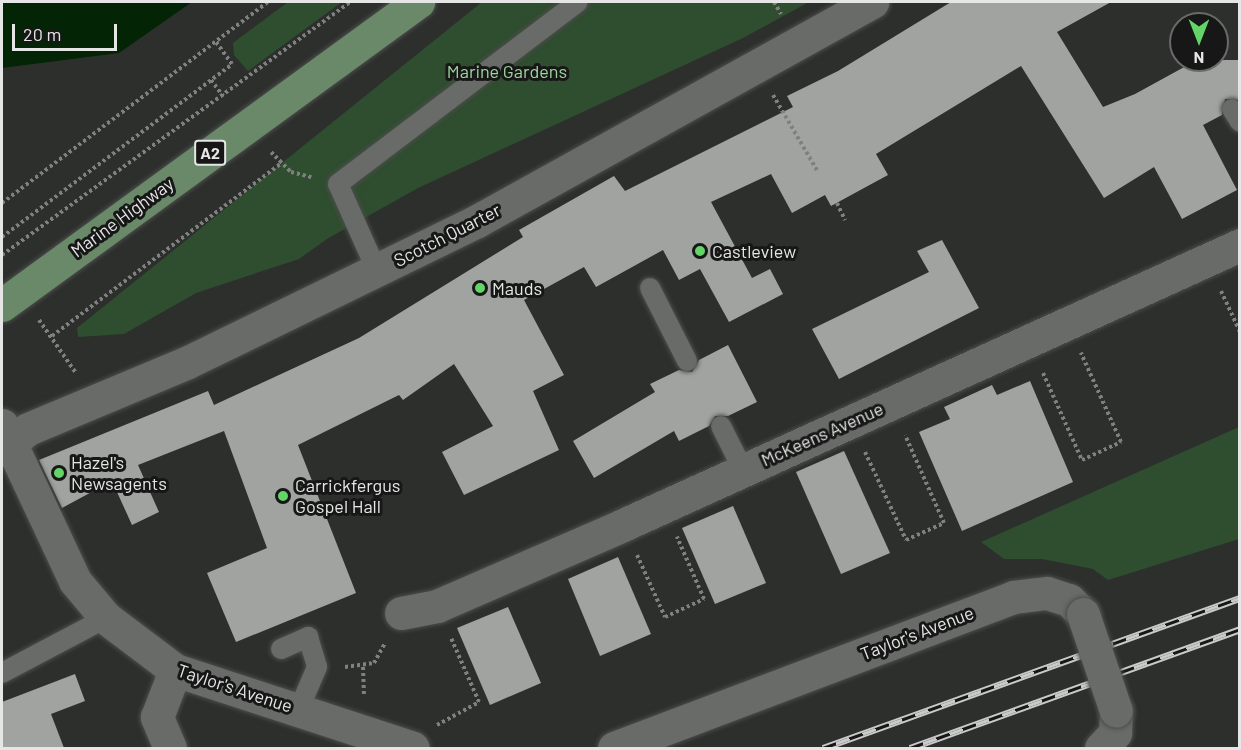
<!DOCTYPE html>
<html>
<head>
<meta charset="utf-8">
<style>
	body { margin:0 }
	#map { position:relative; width:1241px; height:750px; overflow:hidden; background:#2d2f2d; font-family:Barlow,sans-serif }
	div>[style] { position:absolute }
	.green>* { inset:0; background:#2f4d2f }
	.water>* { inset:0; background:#032506 }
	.building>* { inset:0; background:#a0a3a0 }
	.path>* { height:4px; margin-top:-2px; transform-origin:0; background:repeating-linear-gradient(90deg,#7f807f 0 3px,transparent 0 6px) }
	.roads { filter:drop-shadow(0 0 2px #4b4d4b) drop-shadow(0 0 2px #4b4d4b) }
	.service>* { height:20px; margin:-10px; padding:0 10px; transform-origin:10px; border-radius:10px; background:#686b68 }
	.minor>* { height:33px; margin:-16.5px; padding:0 16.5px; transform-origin:16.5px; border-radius:16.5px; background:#686b68 }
	.tertiary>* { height:33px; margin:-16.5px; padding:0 16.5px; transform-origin:16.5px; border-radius:16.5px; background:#686b68 }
	.primary>* { height:33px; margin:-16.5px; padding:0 16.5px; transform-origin:16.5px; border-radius:16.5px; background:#698969 }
	.rail>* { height:7px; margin-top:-3.5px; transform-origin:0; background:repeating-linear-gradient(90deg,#161716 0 14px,#c9cac9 0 28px); box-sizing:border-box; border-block:2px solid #c9cac9 }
	.bridges { filter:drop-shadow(0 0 2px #4b4d4b) drop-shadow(0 0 2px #4b4d4b) }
	.tertiary-bridge>* { height:33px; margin:-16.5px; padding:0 16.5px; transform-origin:16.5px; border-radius:16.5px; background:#686b68 }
	.dots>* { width:16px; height:16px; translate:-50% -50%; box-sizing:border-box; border:3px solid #161716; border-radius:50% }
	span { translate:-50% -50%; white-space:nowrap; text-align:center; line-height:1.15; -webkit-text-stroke:6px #161716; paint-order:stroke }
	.shield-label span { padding:2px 4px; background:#161716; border:2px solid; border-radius:4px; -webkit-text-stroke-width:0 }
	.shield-label { font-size:16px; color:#e5e6e5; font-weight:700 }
	.park-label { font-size:18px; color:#9dd69d }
	.street-label { font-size:18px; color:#e5e6e5 }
	.poi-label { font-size:18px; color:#e5e6e5 }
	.left { translate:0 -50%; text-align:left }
	.frame { position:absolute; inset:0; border:3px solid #e5e6e5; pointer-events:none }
	.north { position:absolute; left:1169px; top:12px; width:60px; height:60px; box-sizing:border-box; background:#161716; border:2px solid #696a69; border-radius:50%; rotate:180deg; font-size:16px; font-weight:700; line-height:24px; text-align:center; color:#e5e6e5 }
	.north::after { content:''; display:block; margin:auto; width:21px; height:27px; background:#64d468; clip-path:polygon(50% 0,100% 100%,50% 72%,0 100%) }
	.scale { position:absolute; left:12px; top:24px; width:105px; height:27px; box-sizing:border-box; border:3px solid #e5e6e5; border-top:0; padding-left:8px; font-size:18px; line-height:21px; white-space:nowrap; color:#e5e6e5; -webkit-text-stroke:4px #161716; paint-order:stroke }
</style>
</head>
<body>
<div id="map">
	<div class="green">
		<div style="clip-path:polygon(288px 2px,342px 2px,248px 71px,234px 55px,233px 43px)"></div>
		<div style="clip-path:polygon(482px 2px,809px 2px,743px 38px,418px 188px,327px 239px,299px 259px,196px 293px,124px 334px,78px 337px,77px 328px)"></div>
		<div style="clip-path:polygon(1239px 427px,1239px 539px,1108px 580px,1093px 569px,1042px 559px,1004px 559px,981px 542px)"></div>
	</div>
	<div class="water">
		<div style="clip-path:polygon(2px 2px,192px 2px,119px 53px,2px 68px)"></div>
	</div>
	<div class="building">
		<div style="clip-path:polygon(951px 2px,1111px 2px,1057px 32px,1103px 107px,1135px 94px,1197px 60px,1239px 60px,1239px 100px,1225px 99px,1222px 115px,1203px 125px,1237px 190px,1182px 219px,1154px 167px,1104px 198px,1021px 66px,876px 154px,888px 175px,831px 206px,825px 195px,792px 213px,771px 174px,711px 202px,752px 278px,770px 269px,783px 294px,729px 322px,700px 269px,679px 280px,663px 250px,596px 287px,584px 267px,524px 300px,564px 375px,533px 391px,559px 450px,464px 495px,442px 452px,493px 426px,454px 364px,403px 400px,399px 395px,298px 445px,356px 593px,236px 642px,207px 573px,267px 548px,224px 431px,138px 465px,159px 512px,132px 525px,112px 481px,62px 508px,39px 460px,208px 391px,214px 405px,359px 338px,523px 237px,519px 230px,614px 176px,625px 191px,793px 107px,787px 96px,838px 71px)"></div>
		<div style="clip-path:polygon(942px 240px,979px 308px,839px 379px,812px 329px,929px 272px,917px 251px)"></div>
		<div style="clip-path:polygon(728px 345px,757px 402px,728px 416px,715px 416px,709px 426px,679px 441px,674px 431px,594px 478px,573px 441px,655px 392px,650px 384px,679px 370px,692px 372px,699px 360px)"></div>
		<div style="clip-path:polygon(1030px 381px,1073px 482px,962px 531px,919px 432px,950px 419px,944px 407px,992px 385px,997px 395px)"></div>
		<div style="clip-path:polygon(844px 451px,890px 553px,841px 574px,796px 472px)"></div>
		<div style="clip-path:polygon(733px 506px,766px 583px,715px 604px,682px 528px)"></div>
		<div style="clip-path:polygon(618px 557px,651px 634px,600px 656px,568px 579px)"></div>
		<div style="clip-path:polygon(508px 607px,541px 683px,490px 705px,457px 628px)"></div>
		<div style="clip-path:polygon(75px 674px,85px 701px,51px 714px,64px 748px,2px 748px,2px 702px)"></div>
	</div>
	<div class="path">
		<div style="left:774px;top:2px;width:14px;rotate:60deg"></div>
		<div style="left:211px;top:80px;width:20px;rotate:53deg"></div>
		<div style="left:773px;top:95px;width:89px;rotate:59.7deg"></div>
		<div style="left:271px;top:152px;width:28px;rotate:45deg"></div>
		<div style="left:291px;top:172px;width:21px;rotate:14deg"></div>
		<div style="left:2px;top:203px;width:333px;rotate:-37.1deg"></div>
		<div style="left:837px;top:203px;width:19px;rotate:65deg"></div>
		<div style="left:2px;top:237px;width:288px;rotate:-36.9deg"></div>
		<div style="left:232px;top:64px;width:29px;rotate:-126deg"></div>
		<div style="left:2px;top:255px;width:430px;rotate:-36deg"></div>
		<div style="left:1221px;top:291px;width:45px;rotate:65.1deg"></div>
		<div style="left:39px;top:320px;width:65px;rotate:55.1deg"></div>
		<div style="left:52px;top:336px;width:286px;rotate:-37deg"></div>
		<div style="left:1043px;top:373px;width:95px;rotate:65.9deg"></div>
		<div style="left:1082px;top:460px;width:43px;rotate:-24.8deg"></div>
		<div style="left:1121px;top:442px;width:98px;rotate:-114.2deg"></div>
		<div style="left:865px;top:452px;width:97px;rotate:65deg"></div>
		<div style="left:906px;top:540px;width:42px;rotate:-24.1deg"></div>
		<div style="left:944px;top:523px;width:96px;rotate:-113.9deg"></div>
		<div style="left:637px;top:555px;width:68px;rotate:65.7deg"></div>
		<div style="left:665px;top:617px;width:43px;rotate:-24.8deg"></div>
		<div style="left:704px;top:599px;width:68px;rotate:-113.5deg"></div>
		<div style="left:345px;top:667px;width:29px;rotate:-8deg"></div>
		<div style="left:374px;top:663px;width:23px;rotate:-61deg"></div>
		<div style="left:363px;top:667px;width:29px;rotate:88deg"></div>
		<div style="left:437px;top:725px;width:48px;rotate:-28.7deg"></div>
		<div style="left:479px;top:702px;width:70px;rotate:-113.6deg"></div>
	</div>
	<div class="roads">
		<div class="service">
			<div style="left:1232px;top:109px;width:15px;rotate:58deg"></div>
			<div style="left:377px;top:271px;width:95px;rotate:-114.1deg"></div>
			<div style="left:338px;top:184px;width:301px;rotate:-37.2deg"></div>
			<div style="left:650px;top:288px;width:82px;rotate:63.1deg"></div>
			<div style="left:721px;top:426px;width:49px;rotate:63.4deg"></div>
			<div style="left:281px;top:649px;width:30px;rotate:-24deg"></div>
			<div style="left:308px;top:637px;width:31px;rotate:73deg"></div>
			<div style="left:317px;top:667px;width:46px;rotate:113.2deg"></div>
			<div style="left:2px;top:673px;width:118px;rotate:-27.9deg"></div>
		</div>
		<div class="minor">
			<div style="left:2px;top:450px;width:33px;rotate:-39deg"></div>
			<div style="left:28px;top:429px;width:173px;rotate:-22.7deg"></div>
			<div style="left:188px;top:362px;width:322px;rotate:-26deg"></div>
			<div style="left:477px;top:221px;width:452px;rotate:-29deg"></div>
			<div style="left:401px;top:613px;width:37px;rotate:-11deg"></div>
			<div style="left:437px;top:606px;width:203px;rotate:-23.5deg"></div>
			<div style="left:623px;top:525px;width:678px;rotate:-24.41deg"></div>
			<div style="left:170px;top:748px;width:34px;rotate:-113deg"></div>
			<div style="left:157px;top:717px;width:50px;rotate:-69deg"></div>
		</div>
		<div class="tertiary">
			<div style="left:2px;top:425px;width:172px;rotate:64.9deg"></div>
			<div style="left:75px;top:581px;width:48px;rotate:50deg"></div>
			<div style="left:106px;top:618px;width:86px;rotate:37deg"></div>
			<div style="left:175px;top:670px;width:250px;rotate:18.1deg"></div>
			<div style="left:614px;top:748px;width:427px;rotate:-20.7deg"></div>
			<div style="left:1013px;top:597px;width:34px;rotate:-7deg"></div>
			<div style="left:1047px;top:593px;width:23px;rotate:18deg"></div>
			<div style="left:1069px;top:600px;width:20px;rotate:45deg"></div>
			<div style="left:1101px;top:748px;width:21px;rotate:-47deg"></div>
			<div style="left:1115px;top:733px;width:22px;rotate:-87deg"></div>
		</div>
		<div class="primary">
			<div style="left:2px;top:305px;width:515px;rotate:-36.07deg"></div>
		</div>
	</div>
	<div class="rail">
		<div style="left:823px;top:748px;width:443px;rotate:-19.8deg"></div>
		<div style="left:910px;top:748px;width:351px;rotate:-19.8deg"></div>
	</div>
	<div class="bridges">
		<div class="tertiary-bridge">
			<div style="left:1083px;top:614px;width:102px;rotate:71.2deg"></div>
		</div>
	</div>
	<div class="dots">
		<div style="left:700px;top:251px;background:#64d468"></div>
		<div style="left:480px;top:288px;background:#64d468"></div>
		<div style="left:59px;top:473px;background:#64d468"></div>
		<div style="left:283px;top:496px;background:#64d468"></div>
	</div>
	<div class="shield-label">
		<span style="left:210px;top:153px">A2</span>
	</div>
	<div class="park-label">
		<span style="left:507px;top:71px">Marine Gardens</span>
	</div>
	<div class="street-label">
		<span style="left:122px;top:217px;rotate:-36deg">Marine Highway</span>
		<span style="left:447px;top:235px;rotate:-27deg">Scotch Quarter</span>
		<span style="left:822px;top:434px;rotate:-24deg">McKeens Avenue</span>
		<span style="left:917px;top:633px;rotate:-21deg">Taylor's Avenue</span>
		<span style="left:235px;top:688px;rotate:18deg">Taylor's Avenue</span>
	</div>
	<div class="poi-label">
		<span class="left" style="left:712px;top:251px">Castleview</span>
		<span class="left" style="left:492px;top:288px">Mauds</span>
		<span class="left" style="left:71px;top:473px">Hazel's<br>Newsagents</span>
		<span class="left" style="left:295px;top:496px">Carrickfergus<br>Gospel Hall</span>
	</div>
	<div class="frame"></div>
	<div class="north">N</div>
	<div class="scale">20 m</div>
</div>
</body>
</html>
